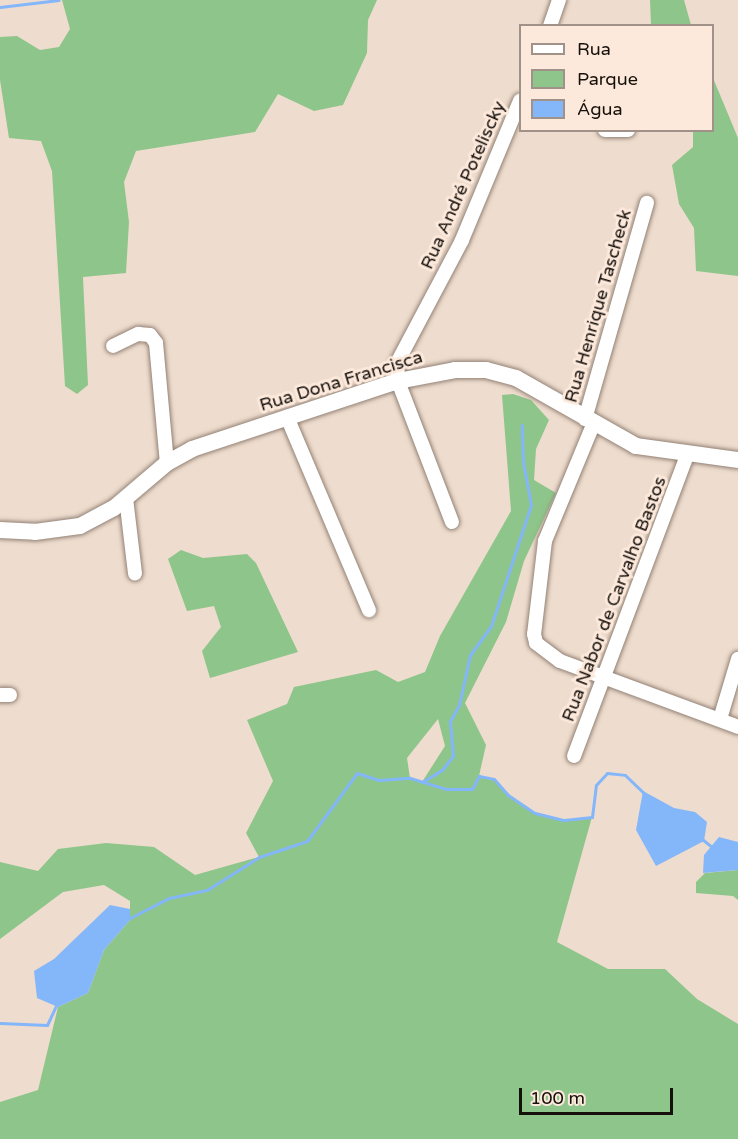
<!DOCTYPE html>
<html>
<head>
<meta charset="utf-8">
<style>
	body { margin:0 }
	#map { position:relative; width:738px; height:1139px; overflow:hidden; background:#eedcce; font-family:"Varela Round",sans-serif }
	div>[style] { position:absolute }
	.green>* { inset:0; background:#8ec58a }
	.water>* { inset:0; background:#84b6fa }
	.stream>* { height:3px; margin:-1.5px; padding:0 1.5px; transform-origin:1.5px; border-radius:1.5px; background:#84b6fa }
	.roads { filter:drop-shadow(0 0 2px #928275) drop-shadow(0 0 2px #928275) }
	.minor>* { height:14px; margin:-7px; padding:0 7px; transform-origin:7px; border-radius:7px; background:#fff }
	.major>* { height:16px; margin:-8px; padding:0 8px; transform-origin:8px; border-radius:8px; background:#fff }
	span { translate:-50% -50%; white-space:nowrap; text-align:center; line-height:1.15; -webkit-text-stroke:6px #fce9db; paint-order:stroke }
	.street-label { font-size:18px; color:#16100b }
	.legend { position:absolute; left:519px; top:24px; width:195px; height:108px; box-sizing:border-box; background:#fce9db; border:2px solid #a09288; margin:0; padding:8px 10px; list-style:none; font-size:18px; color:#16100b }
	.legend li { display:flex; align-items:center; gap:12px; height:30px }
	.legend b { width:30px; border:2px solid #a09288 }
	.scale { position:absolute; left:519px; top:1088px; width:154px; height:27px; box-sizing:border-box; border:3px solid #16100b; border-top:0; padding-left:8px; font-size:18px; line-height:21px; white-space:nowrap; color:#16100b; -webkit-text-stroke:4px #fce9db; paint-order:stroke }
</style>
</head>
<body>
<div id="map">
	<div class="green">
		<div style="clip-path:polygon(62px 0,377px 0,368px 20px,367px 53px,343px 105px,314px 111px,278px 94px,255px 132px,136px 151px,124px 182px,129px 222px,126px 273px,83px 277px,88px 385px,77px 394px,65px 386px,52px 171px,41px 141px,9px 138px,0 80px,0 37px,17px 36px,40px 50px,59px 47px,70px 29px)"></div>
		<div style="clip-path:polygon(650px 0,684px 0,691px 25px,651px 25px)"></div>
		<div style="clip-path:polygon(713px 78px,738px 138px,738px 276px,696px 271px,694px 228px,679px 204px,672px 165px,693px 147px,693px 131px,712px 130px)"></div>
		<div style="clip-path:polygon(evenodd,513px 394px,531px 400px,549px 420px,536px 449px,534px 480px,556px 493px,524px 561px,506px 622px,465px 703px,486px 745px,479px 776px,494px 779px,508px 795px,535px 813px,564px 820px,592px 817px,557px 942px,608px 969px,665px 969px,697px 999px,738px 1024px,738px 1139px,0 1139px,0 1102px,38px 1090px,58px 1007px,88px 993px,104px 950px,130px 920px,130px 901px,104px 885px,63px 892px,0 939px,0 862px,38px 871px,58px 849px,106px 843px,154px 847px,195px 875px,259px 857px,246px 833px,273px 781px,247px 720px,287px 704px,294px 687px,376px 670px,398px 682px,425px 672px,440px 636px,511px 511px,502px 395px,513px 394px,438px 719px,445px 746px,422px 782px,410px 778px,407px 758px,438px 719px)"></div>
		<div style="clip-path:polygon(181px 550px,203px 558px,247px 554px,256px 563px,298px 652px,210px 678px,202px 651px,221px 627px,214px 606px,187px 611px,168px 559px)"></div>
		<div style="clip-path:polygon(738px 870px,738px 900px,733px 896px,696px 893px,696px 882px,705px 873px)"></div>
	</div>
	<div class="water">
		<div style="clip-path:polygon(643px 791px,674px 808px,695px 812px,707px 822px,704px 841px,656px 866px,636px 830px)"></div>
		<div style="clip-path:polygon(719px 837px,738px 842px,738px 870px,703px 873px,704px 855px)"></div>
		<div style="clip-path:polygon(110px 905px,130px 909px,130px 920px,104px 950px,88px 993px,58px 1007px,37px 998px,34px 971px,54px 959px)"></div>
	</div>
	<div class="stream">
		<div style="left:0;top:7px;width:59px;rotate:-6.8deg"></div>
		<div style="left:422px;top:782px;width:23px;rotate:-31deg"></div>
		<div style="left:442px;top:770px;width:18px;rotate:-52deg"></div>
		<div style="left:453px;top:756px;width:35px;rotate:-95deg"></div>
		<div style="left:450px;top:721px;width:18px;rotate:-61deg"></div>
		<div style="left:459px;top:705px;width:51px;rotate:-77.6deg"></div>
		<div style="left:470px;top:655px;width:36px;rotate:-54deg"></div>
		<div style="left:491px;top:626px;width:127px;rotate:-71.7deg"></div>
		<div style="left:531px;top:505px;width:44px;rotate:-100.5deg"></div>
		<div style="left:523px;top:462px;width:37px;rotate:-92deg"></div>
		<div style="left:702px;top:839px;width:14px;rotate:39deg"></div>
		<div style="left:126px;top:920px;width:48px;rotate:-27.1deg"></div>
		<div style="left:169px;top:898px;width:39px;rotate:-12deg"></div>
		<div style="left:207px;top:890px;width:62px;rotate:-32.4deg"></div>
		<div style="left:259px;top:857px;width:51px;rotate:-18.4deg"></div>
		<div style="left:307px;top:841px;width:84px;rotate:-53.7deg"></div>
		<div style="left:357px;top:773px;width:23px;rotate:18deg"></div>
		<div style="left:379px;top:780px;width:31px;rotate:-4deg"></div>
		<div style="left:410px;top:778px;width:39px;rotate:17deg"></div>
		<div style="left:447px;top:789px;width:25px"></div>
		<div style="left:472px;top:789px;width:15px;rotate:-62deg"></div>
		<div style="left:479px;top:776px;width:15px;rotate:11deg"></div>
		<div style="left:494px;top:779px;width:21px;rotate:49deg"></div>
		<div style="left:508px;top:795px;width:32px;rotate:34deg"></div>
		<div style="left:535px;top:813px;width:30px;rotate:14deg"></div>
		<div style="left:564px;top:820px;width:28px;rotate:-6deg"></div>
		<div style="left:592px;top:817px;width:32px;rotate:-83deg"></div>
		<div style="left:596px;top:785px;width:16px;rotate:-47deg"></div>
		<div style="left:607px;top:773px;width:18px;rotate:6deg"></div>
		<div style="left:625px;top:775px;width:28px;rotate:44deg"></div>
		<div style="left:0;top:1023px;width:47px;rotate:2.4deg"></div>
		<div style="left:47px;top:1025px;width:23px;rotate:-65deg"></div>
	</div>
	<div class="roads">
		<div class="minor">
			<div style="left:550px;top:26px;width:28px;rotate:-71deg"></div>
			<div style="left:605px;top:130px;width:23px"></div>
			<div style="left:113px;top:346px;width:28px;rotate:-26deg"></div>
			<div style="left:138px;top:334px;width:12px;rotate:5deg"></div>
			<div style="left:150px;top:335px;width:10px;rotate:53deg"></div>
			<div style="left:156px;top:343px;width:121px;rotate:84.8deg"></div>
			<div style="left:287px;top:417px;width:210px;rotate:67deg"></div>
			<div style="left:585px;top:419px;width:225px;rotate:-74deg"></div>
			<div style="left:593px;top:425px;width:126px;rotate:112.5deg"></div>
			<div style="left:545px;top:541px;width:94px;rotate:96.7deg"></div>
			<div style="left:534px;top:634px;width:9px;rotate:77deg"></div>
			<div style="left:536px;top:643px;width:30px;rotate:37deg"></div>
			<div style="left:560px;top:661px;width:190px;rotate:20.3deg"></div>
			<div style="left:126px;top:498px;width:76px;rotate:83.2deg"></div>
			<div style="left:452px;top:522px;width:151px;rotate:-111deg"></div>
			<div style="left:398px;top:381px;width:18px;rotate:-93deg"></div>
			<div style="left:397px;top:363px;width:139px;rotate:-62.1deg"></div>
			<div style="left:462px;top:240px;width:151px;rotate:-67.4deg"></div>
			<div style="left:0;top:695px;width:10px"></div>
			<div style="left:720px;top:719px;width:63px;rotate:-73.3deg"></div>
			<div style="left:574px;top:756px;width:322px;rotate:-69.4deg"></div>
		</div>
		<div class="major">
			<div style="left:0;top:530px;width:35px;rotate:3deg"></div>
			<div style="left:35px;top:532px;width:45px;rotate:-7.6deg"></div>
			<div style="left:80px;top:526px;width:38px;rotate:-28deg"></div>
			<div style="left:114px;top:508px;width:70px;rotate:-40.3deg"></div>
			<div style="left:167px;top:463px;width:29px;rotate:-29deg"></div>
			<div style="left:192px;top:449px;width:217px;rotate:-18.3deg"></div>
			<div style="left:398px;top:381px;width:58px;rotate:-10.9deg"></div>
			<div style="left:455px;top:370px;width:31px"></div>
			<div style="left:486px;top:370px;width:31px;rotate:15deg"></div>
			<div style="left:516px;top:378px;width:138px;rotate:29.5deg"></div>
			<div style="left:636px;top:446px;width:103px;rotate:7.8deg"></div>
		</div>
	</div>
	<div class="street-label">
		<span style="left:463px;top:185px;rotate:-66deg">Rua André Poteliscky</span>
		<span style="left:598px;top:306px;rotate:-74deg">Rua Henrique Tascheck</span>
		<span style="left:341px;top:381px;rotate:-17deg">Rua Dona Francisca</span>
		<span style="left:614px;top:599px;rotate:-69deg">Rua Nabor de Carvalho Bastos</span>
	</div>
	<ul class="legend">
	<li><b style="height:8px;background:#fff"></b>Rua</li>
	<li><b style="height:16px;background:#8ec58a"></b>Parque</li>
	<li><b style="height:16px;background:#84b6fa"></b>Água</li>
	</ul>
	<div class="scale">100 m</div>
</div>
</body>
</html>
